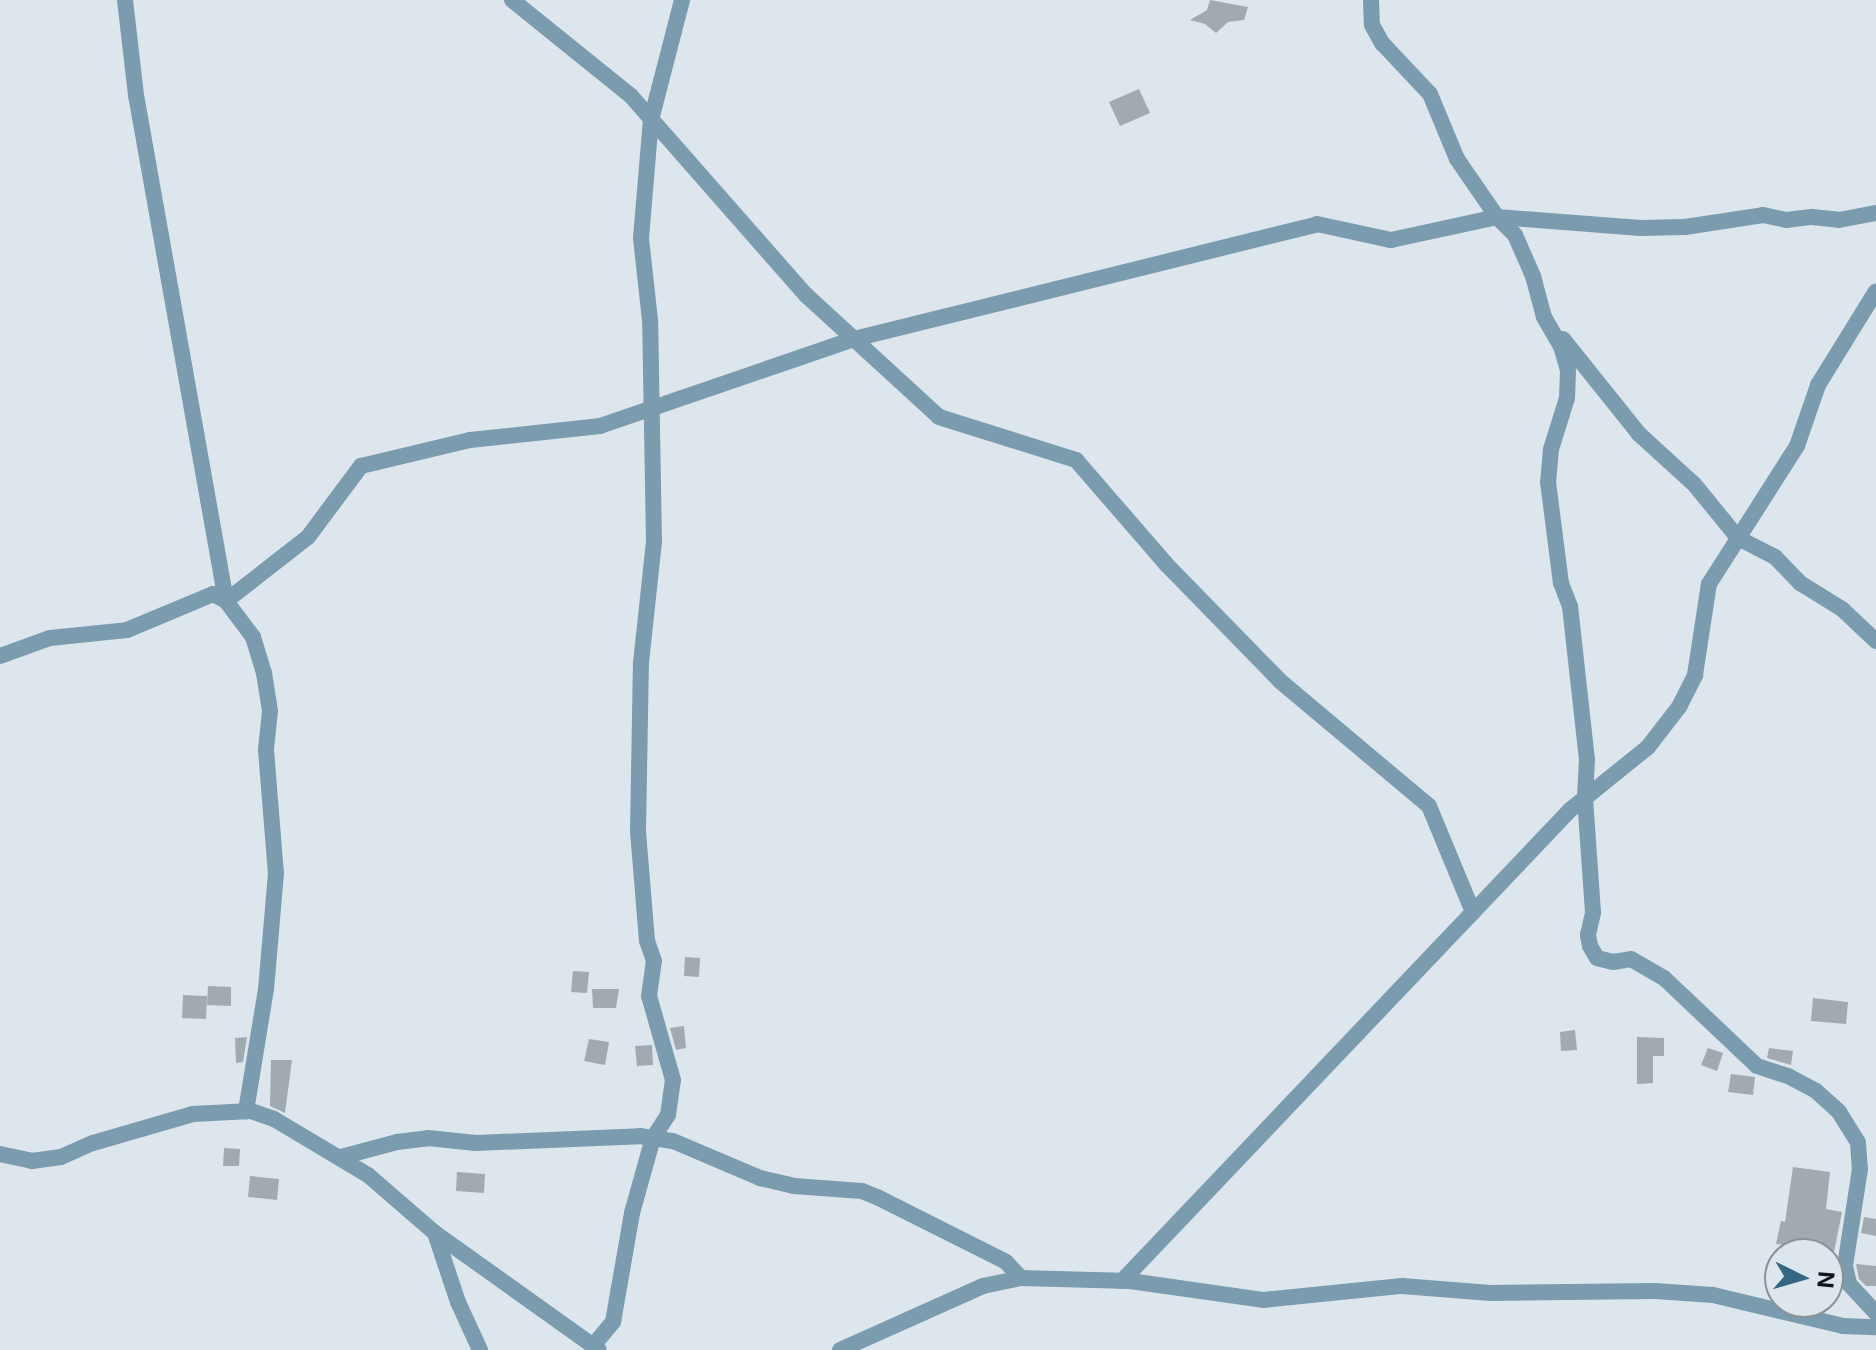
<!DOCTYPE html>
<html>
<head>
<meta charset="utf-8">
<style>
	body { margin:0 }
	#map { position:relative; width:1876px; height:1350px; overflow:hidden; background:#dde6ec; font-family:Inter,sans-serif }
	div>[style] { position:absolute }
	.building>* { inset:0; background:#a1aab0 }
	.minor>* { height:16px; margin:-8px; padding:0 8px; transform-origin:8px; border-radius:8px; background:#7b9caf }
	span { translate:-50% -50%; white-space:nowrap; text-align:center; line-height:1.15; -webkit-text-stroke:8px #dde6ec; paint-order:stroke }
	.north { position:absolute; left:1764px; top:1238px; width:80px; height:80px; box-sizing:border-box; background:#dde6ec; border:2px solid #8b9296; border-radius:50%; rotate:95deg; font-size:22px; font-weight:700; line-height:32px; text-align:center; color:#111416 }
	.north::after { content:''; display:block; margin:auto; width:28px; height:36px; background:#336784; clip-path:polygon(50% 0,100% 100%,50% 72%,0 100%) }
</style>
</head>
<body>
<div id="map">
	<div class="building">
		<div style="clip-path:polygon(1210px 0,1248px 7px,1244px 20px,1228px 22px,1216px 33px,1205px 24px,1190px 20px,1207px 10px)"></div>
		<div style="clip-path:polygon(1139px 89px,1150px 113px,1120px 126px,1109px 102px)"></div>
		<div style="clip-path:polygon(685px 957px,700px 958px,699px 977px,684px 976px)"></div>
		<div style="clip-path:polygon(573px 971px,589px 972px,587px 993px,571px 992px)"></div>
		<div style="clip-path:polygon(208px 986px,231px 987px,231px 1006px,207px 1005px)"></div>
		<div style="clip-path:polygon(592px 989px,619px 989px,616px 1008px,593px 1008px)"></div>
		<div style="clip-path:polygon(183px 995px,207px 996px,206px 1019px,182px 1018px)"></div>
		<div style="clip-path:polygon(1813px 998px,1848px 1002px,1846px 1024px,1811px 1021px)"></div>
		<div style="clip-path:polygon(684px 1026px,686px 1048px,676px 1050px,670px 1028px)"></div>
		<div style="clip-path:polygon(1575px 1030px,1577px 1050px,1561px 1051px,1560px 1032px)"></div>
		<div style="clip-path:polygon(247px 1037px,243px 1062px,236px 1063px,235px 1038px)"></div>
		<div style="clip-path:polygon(1637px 1037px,1664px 1038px,1664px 1056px,1653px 1056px,1653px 1083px,1637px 1084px)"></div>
		<div style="clip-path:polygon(589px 1039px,609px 1042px,605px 1065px,584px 1061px)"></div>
		<div style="clip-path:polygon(652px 1045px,653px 1065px,637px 1066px,635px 1046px)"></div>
		<div style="clip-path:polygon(1708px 1048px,1723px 1053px,1717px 1071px,1701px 1065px)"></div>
		<div style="clip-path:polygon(1769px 1048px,1793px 1051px,1791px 1065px,1767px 1058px)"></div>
		<div style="clip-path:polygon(271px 1060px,292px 1060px,285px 1113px,270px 1106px)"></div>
		<div style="clip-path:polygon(1731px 1074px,1755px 1077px,1753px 1095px,1728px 1092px)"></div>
		<div style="clip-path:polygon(224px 1148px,240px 1149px,239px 1166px,223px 1166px)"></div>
		<div style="clip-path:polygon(1793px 1167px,1830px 1172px,1826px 1209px,1842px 1212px,1834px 1252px,1776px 1244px,1781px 1221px,1785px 1222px)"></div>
		<div style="clip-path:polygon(457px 1172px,485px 1174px,484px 1193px,456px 1191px)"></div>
		<div style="clip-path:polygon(250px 1176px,279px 1179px,277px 1200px,248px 1197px)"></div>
		<div style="clip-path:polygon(1864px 1217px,1876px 1219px,1876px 1236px,1861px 1233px)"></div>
		<div style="clip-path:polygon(1856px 1264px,1876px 1266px,1876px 1286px,1866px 1286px,1859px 1279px)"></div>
	</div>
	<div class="minor">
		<div style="left:125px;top:0;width:96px;rotate:83.4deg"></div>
		<div style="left:136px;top:95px;width:514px;rotate:79.91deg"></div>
		<div style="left:512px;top:0;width:153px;rotate:38.9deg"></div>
		<div style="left:631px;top:96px;width:265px;rotate:48.7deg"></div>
		<div style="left:806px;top:295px;width:180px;rotate:42.5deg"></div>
		<div style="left:939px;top:417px;width:144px;rotate:17.4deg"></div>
		<div style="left:1076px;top:460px;width:138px;rotate:49.1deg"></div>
		<div style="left:1166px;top:564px;width:163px;rotate:45.7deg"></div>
		<div style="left:1280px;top:681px;width:194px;rotate:40deg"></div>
		<div style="left:1429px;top:806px;width:115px;rotate:67.5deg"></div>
		<div style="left:1371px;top:0;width:25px;rotate:88deg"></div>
		<div style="left:1372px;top:25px;width:21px;rotate:61deg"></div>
		<div style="left:1382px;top:43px;width:70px;rotate:46.7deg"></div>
		<div style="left:1430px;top:94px;width:70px;rotate:67.4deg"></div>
		<div style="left:1457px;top:159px;width:70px;rotate:55.4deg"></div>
		<div style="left:1497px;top:217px;width:25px;rotate:45deg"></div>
		<div style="left:1515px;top:235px;width:45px;rotate:66.3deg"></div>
		<div style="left:1533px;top:276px;width:42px;rotate:75deg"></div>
		<div style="left:1544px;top:317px;width:34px;rotate:60deg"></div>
		<div style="left:1561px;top:346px;width:25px;rotate:74deg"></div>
		<div style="left:1568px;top:370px;width:28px;rotate:92deg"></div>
		<div style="left:1567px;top:398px;width:53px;rotate:107.4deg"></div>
		<div style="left:1551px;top:449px;width:33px;rotate:95deg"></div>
		<div style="left:1548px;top:482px;width:102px;rotate:82.7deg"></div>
		<div style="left:1561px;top:583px;width:25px;rotate:69deg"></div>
		<div style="left:1570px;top:606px;width:154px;rotate:83.7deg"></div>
		<div style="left:1587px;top:759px;width:39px;rotate:93deg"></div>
		<div style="left:1585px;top:798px;width:115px;rotate:86deg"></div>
		<div style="left:1593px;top:913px;width:23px;rotate:103deg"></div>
		<div style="left:1588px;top:935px;width:11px;rotate:80deg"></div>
		<div style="left:1590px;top:946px;width:14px;rotate:60deg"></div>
		<div style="left:1597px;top:958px;width:16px;rotate:14deg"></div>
		<div style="left:1613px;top:962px;width:18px;rotate:-9deg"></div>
		<div style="left:1631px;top:959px;width:38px;rotate:30deg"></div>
		<div style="left:1664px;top:978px;width:128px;rotate:43.4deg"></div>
		<div style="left:1757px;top:1066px;width:33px;rotate:18deg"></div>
		<div style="left:1788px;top:1076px;width:32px;rotate:28deg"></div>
		<div style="left:1816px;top:1091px;width:31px;rotate:42deg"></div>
		<div style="left:1839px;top:1112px;width:36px;rotate:58deg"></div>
		<div style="left:1858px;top:1143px;width:26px;rotate:86deg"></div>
		<div style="left:1860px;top:1169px;width:98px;rotate:98.8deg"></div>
		<div style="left:1845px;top:1266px;width:18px;rotate:77deg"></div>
		<div style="left:1849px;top:1284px;width:40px;rotate:47deg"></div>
		<div style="left:1563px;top:339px;width:122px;rotate:51.3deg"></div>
		<div style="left:1639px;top:434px;width:74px;rotate:42.3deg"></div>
		<div style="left:1694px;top:484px;width:70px;rotate:50.8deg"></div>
		<div style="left:1738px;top:538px;width:42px;rotate:27.2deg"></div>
		<div style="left:1775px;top:557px;width:36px;rotate:46deg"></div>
		<div style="left:1800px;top:583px;width:49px;rotate:31.8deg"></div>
		<div style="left:1842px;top:609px;width:47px;rotate:43.3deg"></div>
		<div style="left:226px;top:601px;width:104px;rotate:-38deg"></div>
		<div style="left:308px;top:537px;width:89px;rotate:-53.3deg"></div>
		<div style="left:361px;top:466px;width:112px;rotate:-13.4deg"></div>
		<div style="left:470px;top:440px;width:131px;rotate:-6.1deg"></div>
		<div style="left:600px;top:426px;width:268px;rotate:-18.9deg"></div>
		<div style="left:854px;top:339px;width:477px;rotate:-13.9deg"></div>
		<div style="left:1317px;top:224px;width:76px;rotate:12.2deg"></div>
		<div style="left:1391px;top:240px;width:108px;rotate:-12.2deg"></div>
		<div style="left:1497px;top:217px;width:144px;rotate:4.4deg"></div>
		<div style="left:1641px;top:228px;width:44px;rotate:-1.3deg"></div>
		<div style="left:1685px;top:227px;width:79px;rotate:-8.7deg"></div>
		<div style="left:1763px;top:215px;width:24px;rotate:12deg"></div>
		<div style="left:1786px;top:220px;width:26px;rotate:-7deg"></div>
		<div style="left:1812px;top:217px;width:27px;rotate:6deg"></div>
		<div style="left:1839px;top:220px;width:38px;rotate:-11deg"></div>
		<div style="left:0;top:656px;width:53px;rotate:-19.8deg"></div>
		<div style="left:50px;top:638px;width:77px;rotate:-5.9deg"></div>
		<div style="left:127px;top:630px;width:93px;rotate:-22.7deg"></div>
		<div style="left:213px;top:594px;width:15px;rotate:28deg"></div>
		<div style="left:226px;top:601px;width:45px;rotate:53.1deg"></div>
		<div style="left:253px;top:637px;width:38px;rotate:73deg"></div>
		<div style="left:264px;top:673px;width:38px;rotate:81deg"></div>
		<div style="left:270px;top:711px;width:39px;rotate:96deg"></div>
		<div style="left:266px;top:750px;width:123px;rotate:85.4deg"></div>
		<div style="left:276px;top:873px;width:116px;rotate:94.9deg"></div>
		<div style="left:266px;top:989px;width:124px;rotate:99.3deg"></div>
		<div style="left:0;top:1154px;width:33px;rotate:12deg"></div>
		<div style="left:32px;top:1161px;width:29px;rotate:-8deg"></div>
		<div style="left:61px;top:1157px;width:35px;rotate:-24deg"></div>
		<div style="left:93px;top:1143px;width:104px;rotate:-16.2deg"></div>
		<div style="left:193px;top:1114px;width:58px;rotate:-3deg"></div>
		<div style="left:251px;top:1111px;width:24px;rotate:19deg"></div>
		<div style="left:274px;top:1119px;width:109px;rotate:30.8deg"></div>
		<div style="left:368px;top:1175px;width:89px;rotate:40.9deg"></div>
		<div style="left:435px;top:1233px;width:201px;rotate:35.5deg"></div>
		<div style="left:341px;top:1157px;width:58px;rotate:-15deg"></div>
		<div style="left:397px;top:1142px;width:31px;rotate:-7deg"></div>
		<div style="left:428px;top:1138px;width:48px;rotate:5.9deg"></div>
		<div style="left:476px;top:1143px;width:164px;rotate:-2.4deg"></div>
		<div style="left:640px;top:1136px;width:33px;rotate:9deg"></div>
		<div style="left:673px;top:1141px;width:95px;rotate:23deg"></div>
		<div style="left:760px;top:1178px;width:35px;rotate:13deg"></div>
		<div style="left:794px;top:1186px;width:68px;rotate:4.2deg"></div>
		<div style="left:862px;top:1191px;width:16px;rotate:22deg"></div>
		<div style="left:877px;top:1197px;width:144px;rotate:26.7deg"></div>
		<div style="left:1006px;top:1262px;width:22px;rotate:47deg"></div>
		<div style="left:435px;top:1233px;width:73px;rotate:71.6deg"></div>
		<div style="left:458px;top:1302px;width:53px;rotate:65.4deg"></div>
		<div style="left:1122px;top:1281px;width:650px;rotate:-46.43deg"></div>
		<div style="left:1570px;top:810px;width:100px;rotate:-38.9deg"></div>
		<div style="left:1648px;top:747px;width:51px;rotate:-52.2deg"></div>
		<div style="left:1679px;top:707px;width:36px;rotate:-63deg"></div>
		<div style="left:1695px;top:675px;width:92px;rotate:-81.3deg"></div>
		<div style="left:1709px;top:584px;width:164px;rotate:-57.5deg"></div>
		<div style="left:1797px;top:446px;width:65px;rotate:-71deg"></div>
		<div style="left:1818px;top:385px;width:110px;rotate:-58.3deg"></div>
		<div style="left:592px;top:1347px;width:33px;rotate:-50deg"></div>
		<div style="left:613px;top:1322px;width:111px;rotate:-80.1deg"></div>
		<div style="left:632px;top:1213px;width:78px;rotate:-74.4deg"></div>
		<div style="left:653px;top:1138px;width:27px;rotate:-57deg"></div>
		<div style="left:668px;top:1115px;width:35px;rotate:-82deg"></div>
		<div style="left:673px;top:1080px;width:87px;rotate:-105.9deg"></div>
		<div style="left:649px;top:996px;width:35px;rotate:-82deg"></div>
		<div style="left:654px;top:961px;width:21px;rotate:-109deg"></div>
		<div style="left:647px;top:941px;width:110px;rotate:-94.7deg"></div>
		<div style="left:638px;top:831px;width:168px;rotate:-89deg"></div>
		<div style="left:641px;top:663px;width:122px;rotate:-83.9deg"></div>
		<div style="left:654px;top:542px;width:222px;rotate:-91deg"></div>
		<div style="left:650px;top:320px;width:82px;rotate:-96.3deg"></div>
		<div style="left:641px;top:238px;width:118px;rotate:-85.2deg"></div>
		<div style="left:651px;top:120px;width:124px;rotate:-75.5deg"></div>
		<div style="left:840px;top:1350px;width:157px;rotate:-24.1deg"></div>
		<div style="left:983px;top:1286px;width:39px;rotate:-12deg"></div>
		<div style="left:1021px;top:1278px;width:109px;rotate:1.6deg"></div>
		<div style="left:1130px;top:1281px;width:134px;rotate:8.1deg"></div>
		<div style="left:1263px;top:1300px;width:140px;rotate:-5.8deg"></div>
		<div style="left:1402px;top:1286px;width:89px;rotate:4.5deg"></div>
		<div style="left:1491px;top:1293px;width:164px;rotate:-0.7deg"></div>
		<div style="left:1655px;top:1291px;width:58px;rotate:3.9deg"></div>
		<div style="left:1713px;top:1295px;width:134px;rotate:13.4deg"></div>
		<div style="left:1843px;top:1326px;width:33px;rotate:2deg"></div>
	</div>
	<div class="north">N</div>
</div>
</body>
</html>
